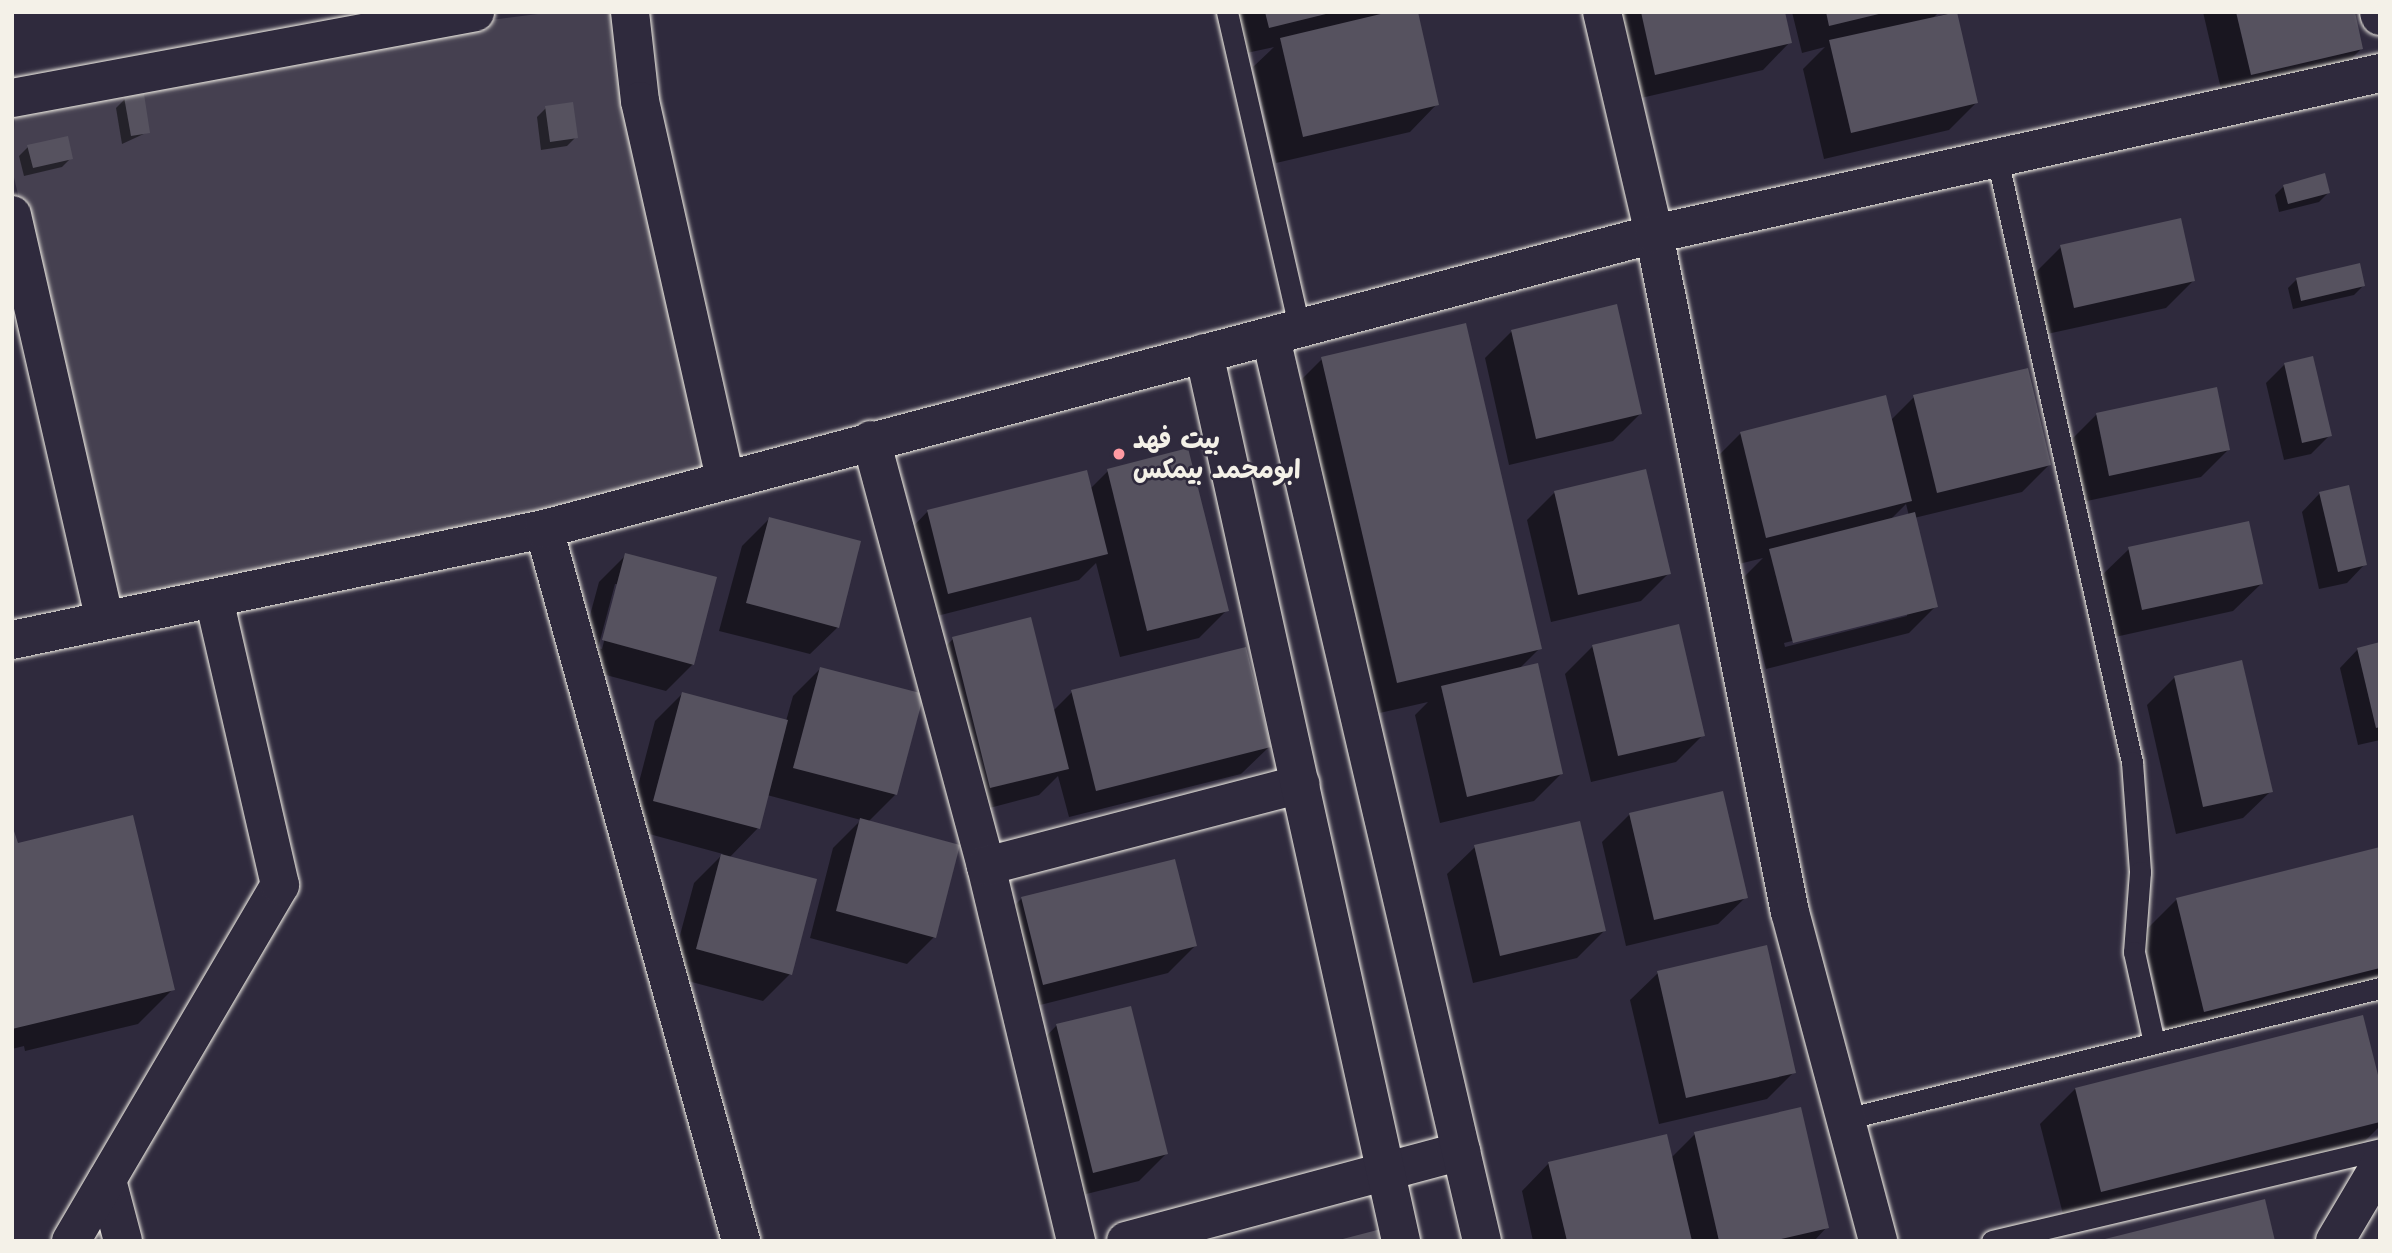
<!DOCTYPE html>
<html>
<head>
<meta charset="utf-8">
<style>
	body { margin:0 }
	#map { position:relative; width:2392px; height:1253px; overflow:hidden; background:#2f2a3d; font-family:"Shantell Sans","Playpen Sans Arabic",sans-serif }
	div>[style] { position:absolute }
	.green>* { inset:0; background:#454050 }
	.shadow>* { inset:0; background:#0007 }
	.building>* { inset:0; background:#56525f }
	.roads { filter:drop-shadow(0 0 2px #f4f1e8) drop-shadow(0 0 2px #f4f1e8) }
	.service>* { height:21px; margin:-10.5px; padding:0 10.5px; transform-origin:10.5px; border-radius:10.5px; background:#2f2a3d }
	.minor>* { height:38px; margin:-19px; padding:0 19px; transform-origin:19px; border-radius:19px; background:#2f2a3d }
	.tertiary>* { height:38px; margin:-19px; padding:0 19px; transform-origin:19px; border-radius:19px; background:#2f2a3d }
	.dots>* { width:19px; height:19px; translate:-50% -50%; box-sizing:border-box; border:4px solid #2f2a3d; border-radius:50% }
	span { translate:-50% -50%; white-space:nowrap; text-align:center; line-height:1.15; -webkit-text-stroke:5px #2f2a3d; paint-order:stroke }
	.poi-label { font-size:26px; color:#f4f1e8; font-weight:700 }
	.left { translate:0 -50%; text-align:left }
	.frame { position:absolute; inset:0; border:14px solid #f4f1e8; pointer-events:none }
</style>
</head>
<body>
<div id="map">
	<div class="green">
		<div style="clip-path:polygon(554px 12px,620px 12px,712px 467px,546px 514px,114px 603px,12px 169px,15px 111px,436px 27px)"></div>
	</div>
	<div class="shadow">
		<div style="clip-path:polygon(1232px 12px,1394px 12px,1437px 104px,1410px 132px,1276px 163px,1253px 67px,1274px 47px,1242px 54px)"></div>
		<div style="clip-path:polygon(1608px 12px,1784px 12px,1790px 42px,1763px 70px,1628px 101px)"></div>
		<div style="clip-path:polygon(1792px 12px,1939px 12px,1934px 17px,1955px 12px,1977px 102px,1949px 130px,1824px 159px,1803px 69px,1825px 47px,1802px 53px)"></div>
		<div style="clip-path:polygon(2203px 12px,2353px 12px,2361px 49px,2334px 76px,2224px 102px)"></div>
		<div style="clip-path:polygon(125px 99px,148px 132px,122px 144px,116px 108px)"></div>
		<div style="clip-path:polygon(546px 108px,576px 137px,567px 146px,541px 150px,537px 117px)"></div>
		<div style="clip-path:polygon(28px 147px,71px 158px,62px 167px,24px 176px,19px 156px)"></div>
		<div style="clip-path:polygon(2284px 186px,2328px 193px,2319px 202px,2279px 212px,2275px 195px)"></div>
		<div style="clip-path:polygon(2061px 247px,2193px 281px,2166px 308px,2047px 334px,2034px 274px)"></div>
		<div style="clip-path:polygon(2297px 279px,2363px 286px,2354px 295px,2293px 309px,2288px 288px)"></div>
		<div style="clip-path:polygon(1512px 331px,1640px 414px,1613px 441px,1509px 465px,1485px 358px)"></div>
		<div style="clip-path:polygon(1322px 359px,1540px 648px,1518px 670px,1561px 774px,1534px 801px,1440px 823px,1415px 715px,1428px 702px,1362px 717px,1287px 394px)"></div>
		<div style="clip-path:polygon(2285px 364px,2330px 435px,2311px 454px,2284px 460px,2266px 383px)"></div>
		<div style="clip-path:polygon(evenodd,1914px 397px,2050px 464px,2022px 492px,1914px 518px,1936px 606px,1909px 633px,1766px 669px,1743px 578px,1763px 558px,1739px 564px,1713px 461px,1741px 433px,1890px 421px,1914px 397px,1906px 504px,1909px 516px,1890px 520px,1906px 504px,1914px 397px,1907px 613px,1907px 616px,1785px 647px,1784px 643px,1907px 613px)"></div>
		<div style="clip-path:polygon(2096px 415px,2229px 449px,2201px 477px,2082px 502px,2069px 442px)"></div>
		<div style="clip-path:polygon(1108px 471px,1227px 610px,1199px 638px,1120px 657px,1096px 563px,1079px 580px,921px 620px,901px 539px,928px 511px,1090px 489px)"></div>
		<div style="clip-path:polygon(1554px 493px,1669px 573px,1641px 601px,1551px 622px,1527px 520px)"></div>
		<div style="clip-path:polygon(2320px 493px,2365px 564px,2347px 583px,2319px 589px,2302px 512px)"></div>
		<div style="clip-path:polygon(769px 519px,838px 627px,810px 654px,719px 631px,742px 546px)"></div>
		<div style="clip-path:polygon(2129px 549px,2261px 584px,2233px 611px,2115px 637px,2101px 576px)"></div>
		<div style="clip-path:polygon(evenodd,626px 555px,693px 664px,666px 691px,576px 667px,599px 582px,626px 555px,615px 584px,619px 584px,602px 649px,598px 648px,615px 584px)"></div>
		<div style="clip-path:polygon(953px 639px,1053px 711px,1072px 692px,1269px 747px,1241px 774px,1069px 817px,1058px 776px,1039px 795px,963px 815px,926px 666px)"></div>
		<div style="clip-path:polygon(2380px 644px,2380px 740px,2358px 745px,2340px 668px,2358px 649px)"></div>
		<div style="clip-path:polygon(1593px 646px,1703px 735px,1676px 762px,1591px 782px,1565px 674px)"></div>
		<div style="clip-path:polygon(821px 668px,895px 795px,868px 822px,934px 937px,907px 964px,810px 938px,833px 848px,861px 820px,767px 795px,758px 828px,729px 858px,790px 974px,763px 1001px,669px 976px,694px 883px,723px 854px,627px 828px,655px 721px,682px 694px,786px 721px,793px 696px)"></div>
		<div style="clip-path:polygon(2175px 677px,2271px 791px,2243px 818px,2176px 834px,2147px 705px)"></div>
		<div style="clip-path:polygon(1721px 793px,1746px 897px,1718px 924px,1626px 946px,1602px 842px,1629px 815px)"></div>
		<div style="clip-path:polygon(12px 829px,16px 845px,173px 989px,138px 1024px,25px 1051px,24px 1046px,12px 1049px)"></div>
		<div style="clip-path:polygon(1475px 847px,1604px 931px,1577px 958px,1473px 983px,1447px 874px)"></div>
		<div style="clip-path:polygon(2380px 848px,2380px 993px,2169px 1045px,2142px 934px,2177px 899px)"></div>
		<div style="clip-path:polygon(1022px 898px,1195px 946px,1168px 973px,1016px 1011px,995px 925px)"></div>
		<div style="clip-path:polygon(1658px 973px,1794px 1072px,1767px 1099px,1659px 1124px,1630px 1000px)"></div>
		<div style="clip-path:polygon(1057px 1025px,1166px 1154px,1139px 1181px,1066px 1199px,1030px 1053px)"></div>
		<div style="clip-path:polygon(2075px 1089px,2380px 1090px,2380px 1126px,2352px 1154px,2066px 1226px,2040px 1124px)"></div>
		<div style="clip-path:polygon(1695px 1134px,1827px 1227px,1814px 1241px,1533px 1241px,1522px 1191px,1549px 1163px,1671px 1158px)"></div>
	</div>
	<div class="building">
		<div style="clip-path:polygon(1265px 12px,1330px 12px,1330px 13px,1269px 28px)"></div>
		<div style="clip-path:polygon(1389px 12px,1418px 12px,1439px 105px,1303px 137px,1280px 38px)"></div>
		<div style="clip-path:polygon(1641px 12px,1785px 12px,1792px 43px,1655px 75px)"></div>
		<div style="clip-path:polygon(1826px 12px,1883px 12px,1883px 13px,1829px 26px)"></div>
		<div style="clip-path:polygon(1957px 12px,1978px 103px,1851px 133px,1829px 40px)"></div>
		<div style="clip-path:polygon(2236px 12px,2355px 12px,2363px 49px,2251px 75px)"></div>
		<div style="clip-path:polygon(144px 94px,150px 133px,131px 136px,124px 97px)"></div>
		<div style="clip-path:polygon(573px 102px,578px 138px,550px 142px,545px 106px)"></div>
		<div style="clip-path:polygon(68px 136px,73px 159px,33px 168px,27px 145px)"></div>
		<div style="clip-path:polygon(2325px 173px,2330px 193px,2288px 204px,2283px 185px)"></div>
		<div style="clip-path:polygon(2181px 218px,2195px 281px,2074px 308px,2060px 245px)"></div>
		<div style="clip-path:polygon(2360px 263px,2365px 286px,2301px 301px,2296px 278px)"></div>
		<div style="clip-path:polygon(1617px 304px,1642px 414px,1536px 439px,1511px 330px)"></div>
		<div style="clip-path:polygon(1466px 323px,1542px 649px,1397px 683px,1321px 357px)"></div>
		<div style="clip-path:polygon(2313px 356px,2332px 436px,2302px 443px,2284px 363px)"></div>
		<div style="clip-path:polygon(2028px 368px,2051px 465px,1937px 493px,1913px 395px)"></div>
		<div style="clip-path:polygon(2217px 387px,2230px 450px,2109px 476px,2096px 413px)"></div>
		<div style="clip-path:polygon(1886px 395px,1912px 501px,1766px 538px,1740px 432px)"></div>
		<div style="clip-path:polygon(1188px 448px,1229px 611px,1147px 631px,1107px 469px)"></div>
		<div style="clip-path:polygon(1646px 469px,1671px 574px,1578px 595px,1554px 491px)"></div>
		<div style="clip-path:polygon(1087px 470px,1108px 554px,948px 594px,927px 510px)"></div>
		<div style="clip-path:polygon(2349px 485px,2367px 565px,2338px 572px,2319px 492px)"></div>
		<div style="clip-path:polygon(1915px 512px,1938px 607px,1793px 643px,1769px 549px)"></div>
		<div style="clip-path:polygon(769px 517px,861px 541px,839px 628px,746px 603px)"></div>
		<div style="clip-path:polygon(2249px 521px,2263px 584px,2142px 610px,2128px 547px)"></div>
		<div style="clip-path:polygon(625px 553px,717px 577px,694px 665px,602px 640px)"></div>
		<div style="clip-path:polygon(1031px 617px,1069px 769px,990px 788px,952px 637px)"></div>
		<div style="clip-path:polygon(1679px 624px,1705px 736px,1618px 756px,1592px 645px)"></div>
		<div style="clip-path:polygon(2380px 642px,2380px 727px,2376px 728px,2357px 648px)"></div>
		<div style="clip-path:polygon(1246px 647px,1271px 747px,1096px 791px,1071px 690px)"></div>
		<div style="clip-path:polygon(2242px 660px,2273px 792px,2203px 807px,2174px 676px)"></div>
		<div style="clip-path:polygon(1538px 663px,1563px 774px,1467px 797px,1441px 686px)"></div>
		<div style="clip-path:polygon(820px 667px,924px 694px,897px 795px,793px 768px)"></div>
		<div style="clip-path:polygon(682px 692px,788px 720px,760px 829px,653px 801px)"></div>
		<div style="clip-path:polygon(1723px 791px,1748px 898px,1654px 920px,1629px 813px)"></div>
		<div style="clip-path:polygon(133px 815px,175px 990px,12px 1029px,12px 825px,18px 843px)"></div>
		<div style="clip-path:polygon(860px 818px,960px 845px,936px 938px,836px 911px)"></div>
		<div style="clip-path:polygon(1580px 821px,1606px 931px,1500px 956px,1474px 845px)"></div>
		<div style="clip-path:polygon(2380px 847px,2380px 968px,2204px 1012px,2176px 898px)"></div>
		<div style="clip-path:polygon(721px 854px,817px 879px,792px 975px,696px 949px)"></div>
		<div style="clip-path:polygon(1175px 859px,1197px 946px,1043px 985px,1021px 897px)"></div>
		<div style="clip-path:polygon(1767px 945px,1796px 1073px,1686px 1098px,1657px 971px)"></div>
		<div style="clip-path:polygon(1131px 1006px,1168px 1154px,1093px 1173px,1056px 1024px)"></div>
		<div style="clip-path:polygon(2363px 1015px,2380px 1083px,2380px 1122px,2101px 1192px,2075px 1088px)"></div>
		<div style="clip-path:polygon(1801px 1107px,1829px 1228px,1773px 1241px,1719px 1241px,1694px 1132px)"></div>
		<div style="clip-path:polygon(1667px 1134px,1692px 1241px,1567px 1241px,1548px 1162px)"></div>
		<div style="clip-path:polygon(2265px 1199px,2275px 1241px,2102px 1241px,2101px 1240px)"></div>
		<div style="clip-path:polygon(1385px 1228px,1388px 1241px,1339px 1241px,1339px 1240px)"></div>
	</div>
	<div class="roads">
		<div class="service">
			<div style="left:1227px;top:12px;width:326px;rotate:77.1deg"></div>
			<div style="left:1997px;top:158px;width:619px;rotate:77.4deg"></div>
			<div style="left:2132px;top:762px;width:110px;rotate:85.8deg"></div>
			<div style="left:2140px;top:872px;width:80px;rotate:94.3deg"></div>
			<div style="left:2134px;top:952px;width:93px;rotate:77.6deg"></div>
			<div style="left:1845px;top:1119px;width:551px;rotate:-13.76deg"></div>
			<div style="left:1992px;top:1241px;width:399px;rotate:-13.3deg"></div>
		</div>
		<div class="minor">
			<div style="left:630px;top:12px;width:90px;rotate:83.6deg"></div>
			<div style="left:640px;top:101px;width:386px;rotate:77.3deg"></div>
			<div style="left:1602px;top:12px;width:228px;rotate:76.8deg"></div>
			<div style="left:1654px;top:234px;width:692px;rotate:78.66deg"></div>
			<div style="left:1790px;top:912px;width:341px;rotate:75deg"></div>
			<div style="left:2379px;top:12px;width:4px;rotate:76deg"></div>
			<div style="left:12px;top:98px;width:471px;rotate:-10.5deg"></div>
			<div style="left:871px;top:440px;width:441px;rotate:74.9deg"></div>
			<div style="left:986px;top:866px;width:386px;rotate:76.5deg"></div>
			<div style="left:544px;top:529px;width:739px;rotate:74.53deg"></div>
			<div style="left:986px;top:866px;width:325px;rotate:-14.6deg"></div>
			<div style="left:107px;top:1180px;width:63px;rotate:75.3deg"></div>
			<div style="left:71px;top:1241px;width:413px;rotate:-59.6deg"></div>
			<div style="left:280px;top:885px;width:293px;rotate:-103deg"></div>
			<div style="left:1126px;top:1241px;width:347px;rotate:-15deg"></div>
			<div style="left:2335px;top:1241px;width:88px;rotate:-59.4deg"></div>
		</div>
		<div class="tertiary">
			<div style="left:12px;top:215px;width:412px;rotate:77.1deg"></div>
			<div style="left:1271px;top:338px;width:927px;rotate:76.85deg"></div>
			<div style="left:1204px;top:353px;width:910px;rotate:77.49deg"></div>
			<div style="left:12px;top:640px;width:543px;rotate:-11.79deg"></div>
			<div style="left:544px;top:529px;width:1149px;rotate:-14.88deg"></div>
			<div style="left:1654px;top:234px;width:744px;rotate:-12.5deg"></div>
		</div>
	</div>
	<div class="dots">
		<div style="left:1119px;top:454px;background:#ff9aa2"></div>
	</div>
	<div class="poi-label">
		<span class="left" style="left:1133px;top:454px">بيت فهد<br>ابومحمد بيمكس</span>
	</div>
	<div class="frame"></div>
</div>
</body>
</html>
